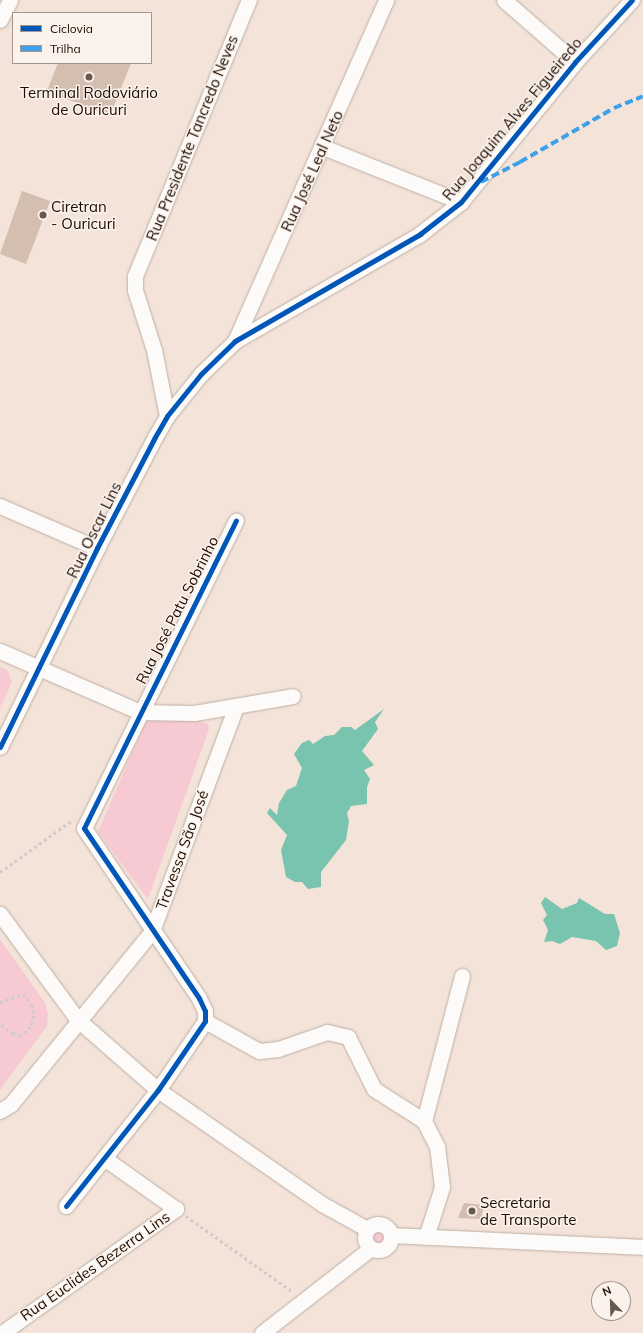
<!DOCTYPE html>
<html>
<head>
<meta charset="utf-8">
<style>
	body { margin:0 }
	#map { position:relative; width:643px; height:1333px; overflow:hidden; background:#f3e3d8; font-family:Mulish,sans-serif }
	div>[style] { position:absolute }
	.green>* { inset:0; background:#f7c9d2 }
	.round { border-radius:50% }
	.water>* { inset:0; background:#78c4ae }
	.building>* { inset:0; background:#d3beaf }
	.path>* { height:2.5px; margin-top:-1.25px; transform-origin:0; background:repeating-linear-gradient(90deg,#d1ccc9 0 3px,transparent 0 6px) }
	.roads { filter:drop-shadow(0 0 1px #beaea3) drop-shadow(0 0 1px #beaea3) }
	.minor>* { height:15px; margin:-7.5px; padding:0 7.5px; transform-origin:7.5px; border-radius:7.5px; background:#fdfbf9 }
	.minor>.ring { margin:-7.5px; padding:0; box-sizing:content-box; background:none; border:15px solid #fdfbf9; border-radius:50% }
	.quiet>* { height:4px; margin-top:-2px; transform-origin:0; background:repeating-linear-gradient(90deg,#3da1e9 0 8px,transparent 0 12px) }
	.cycleway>* { height:5px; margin:-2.5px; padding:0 2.5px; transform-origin:2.5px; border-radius:2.5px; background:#0057b8 }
	.dots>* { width:11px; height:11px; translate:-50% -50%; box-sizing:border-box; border:2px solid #fcf2ec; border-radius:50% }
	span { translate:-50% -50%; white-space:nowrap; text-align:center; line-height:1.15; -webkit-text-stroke:3px #fcf2ec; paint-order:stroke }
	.poi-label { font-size:15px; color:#1c0c02 }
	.left { translate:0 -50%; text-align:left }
	.street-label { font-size:15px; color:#1c0c02 }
	.legend { position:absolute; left:12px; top:12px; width:140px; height:52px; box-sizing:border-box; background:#fcf2ec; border:1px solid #a2968e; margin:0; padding:5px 7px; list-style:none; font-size:12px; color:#1c0c02 }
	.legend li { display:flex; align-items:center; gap:8px; height:20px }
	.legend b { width:20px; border:1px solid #a2968e }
	.north { position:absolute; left:591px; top:1281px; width:40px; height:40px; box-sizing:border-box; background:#fcf2ec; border:1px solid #a2968e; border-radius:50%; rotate:337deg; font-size:11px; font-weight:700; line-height:16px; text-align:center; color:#1c0c02 }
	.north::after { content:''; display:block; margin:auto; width:14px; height:18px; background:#67574d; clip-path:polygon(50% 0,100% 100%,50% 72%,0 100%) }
</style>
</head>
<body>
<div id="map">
	<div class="green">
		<div style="clip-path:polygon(0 667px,8px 671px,12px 682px,0 708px)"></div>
		<div style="clip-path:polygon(149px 720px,202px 722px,208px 724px,209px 729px,148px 899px,98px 832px,146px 721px)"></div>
		<div style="clip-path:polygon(0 939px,45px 1003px,48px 1014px,47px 1026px,0 1090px)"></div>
		<div class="round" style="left:370px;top:1229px;width:16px;height:16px"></div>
	</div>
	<div class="water">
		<div style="clip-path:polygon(384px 709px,375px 722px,378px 729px,362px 751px,374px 765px,364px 770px,370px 779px,367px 787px,367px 804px,351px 806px,347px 813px,349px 821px,346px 840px,321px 872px,321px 887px,308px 889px,302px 882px,295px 882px,286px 877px,281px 850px,287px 835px,267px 813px,270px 808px,277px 815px,279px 803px,287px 790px,296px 786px,302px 768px,294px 754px,302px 743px,309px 740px,313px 744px,325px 736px,334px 735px,342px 727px,351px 727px,355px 730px)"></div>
		<div style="clip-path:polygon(545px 897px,562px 909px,577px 903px,579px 898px,605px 914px,614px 914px,620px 933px,617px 946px,606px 950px,596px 941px,572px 937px,560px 944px,552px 941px,544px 942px,548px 930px,543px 920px,547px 915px,541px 903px)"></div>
	</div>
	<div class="building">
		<div style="clip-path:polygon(58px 63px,131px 63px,110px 116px,47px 91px)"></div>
		<div style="clip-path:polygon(22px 191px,50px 201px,26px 264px,0 254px)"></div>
		<div style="clip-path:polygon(464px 1203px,484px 1205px,481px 1219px,458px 1218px)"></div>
	</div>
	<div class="path">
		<div style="left:0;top:872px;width:87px;rotate:-35.7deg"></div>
		<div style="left:0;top:1002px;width:24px;rotate:-19deg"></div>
		<div style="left:23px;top:994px;width:14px;rotate:51deg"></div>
		<div style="left:32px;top:1005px;width:11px;rotate:80deg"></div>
		<div style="left:34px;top:1016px;width:11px;rotate:105deg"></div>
		<div style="left:31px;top:1027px;width:13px;rotate:138deg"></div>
		<div style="left:21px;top:1036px;width:8px;rotate:-166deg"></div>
		<div style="left:13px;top:1034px;width:16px;rotate:-142deg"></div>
		<div style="left:186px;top:1216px;width:131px;rotate:35.4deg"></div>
	</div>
	<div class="roads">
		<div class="minor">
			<div style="left:504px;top:0;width:94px;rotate:41.1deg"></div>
			<div style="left:0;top:20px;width:22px;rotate:-63deg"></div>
			<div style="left:323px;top:147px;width:149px;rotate:21.7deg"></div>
			<div style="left:235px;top:341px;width:373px;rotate:-66.1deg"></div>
			<div style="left:167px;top:416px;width:67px;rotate:-101.1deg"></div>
			<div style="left:154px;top:350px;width:63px;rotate:-107.6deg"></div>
			<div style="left:135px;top:290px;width:14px;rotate:-90deg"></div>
			<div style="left:135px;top:276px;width:299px;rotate:-67.6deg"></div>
			<div style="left:0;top:506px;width:106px;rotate:23.4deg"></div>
			<div style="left:0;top:651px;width:153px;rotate:23.5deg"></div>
			<div style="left:140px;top:712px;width:54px;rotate:1.1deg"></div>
			<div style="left:194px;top:713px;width:100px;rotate:-9.7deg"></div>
			<div style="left:0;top:747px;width:221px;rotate:-64deg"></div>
			<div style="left:97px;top:548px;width:125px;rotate:-62.4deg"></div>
			<div style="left:155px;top:437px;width:24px;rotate:-60deg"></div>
			<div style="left:167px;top:416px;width:54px;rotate:-51deg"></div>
			<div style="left:201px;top:374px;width:47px;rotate:-44.1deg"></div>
			<div style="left:235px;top:341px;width:214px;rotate:-30deg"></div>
			<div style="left:420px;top:234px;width:52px;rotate:-38deg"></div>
			<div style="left:461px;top:202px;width:181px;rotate:-50.8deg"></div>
			<div style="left:575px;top:62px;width:84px;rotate:-47.4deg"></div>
			<div style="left:0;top:914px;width:132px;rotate:53.7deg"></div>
			<div style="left:78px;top:1020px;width:106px;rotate:41.2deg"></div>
			<div style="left:158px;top:1090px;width:200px;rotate:34.8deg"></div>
			<div style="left:322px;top:1204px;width:51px;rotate:29.1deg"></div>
			<div style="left:205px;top:1021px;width:62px;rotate:29.1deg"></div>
			<div style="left:259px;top:1051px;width:19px;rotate:-6deg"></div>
			<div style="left:278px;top:1049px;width:52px;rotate:-19.1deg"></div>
			<div style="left:327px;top:1032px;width:22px;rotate:13deg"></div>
			<div style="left:348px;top:1037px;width:58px;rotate:63.4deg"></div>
			<div style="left:374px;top:1089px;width:59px;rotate:32.6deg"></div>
			<div style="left:424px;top:1121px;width:28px;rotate:63deg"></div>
			<div style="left:437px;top:1146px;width:41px;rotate:83deg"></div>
			<div style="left:442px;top:1187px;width:52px;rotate:107.7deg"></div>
			<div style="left:0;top:1111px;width:13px;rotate:-32deg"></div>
			<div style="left:11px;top:1104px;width:223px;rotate:-50.8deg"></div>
			<div style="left:152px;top:931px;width:240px;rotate:-69.5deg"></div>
			<div style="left:424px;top:1121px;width:150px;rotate:-75.3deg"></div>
			<div style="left:66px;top:1206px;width:148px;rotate:-51.6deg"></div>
			<div style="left:158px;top:1090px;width:83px;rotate:-55.7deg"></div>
			<div style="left:205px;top:1021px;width:10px;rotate:-90deg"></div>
			<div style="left:205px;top:1011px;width:14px;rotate:-115deg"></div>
			<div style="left:199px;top:998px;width:205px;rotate:-124.1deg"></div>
			<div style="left:84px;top:828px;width:343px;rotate:-63.7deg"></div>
			<div class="ring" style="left:365px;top:1224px;width:11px;height:11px"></div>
			<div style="left:392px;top:1235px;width:251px;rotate:2.7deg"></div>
			<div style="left:2px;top:1333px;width:214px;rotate:-35.5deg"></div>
			<div style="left:176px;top:1209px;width:88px;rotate:-144.7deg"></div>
			<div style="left:262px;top:1333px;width:138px;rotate:-37.9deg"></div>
		</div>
	</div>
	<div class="quiet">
		<div style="left:481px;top:182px;width:44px;rotate:-27.1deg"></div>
		<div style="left:520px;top:162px;width:108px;rotate:-29.9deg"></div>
		<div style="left:614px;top:108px;width:31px;rotate:-22deg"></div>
	</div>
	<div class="cycleway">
		<div style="left:0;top:747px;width:221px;rotate:-64deg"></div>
		<div style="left:97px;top:548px;width:125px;rotate:-62.4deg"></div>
		<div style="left:155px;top:437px;width:24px;rotate:-60deg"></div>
		<div style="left:167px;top:416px;width:54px;rotate:-51deg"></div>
		<div style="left:201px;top:374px;width:47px;rotate:-44.1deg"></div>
		<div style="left:235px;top:341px;width:214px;rotate:-30deg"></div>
		<div style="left:420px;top:234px;width:52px;rotate:-38deg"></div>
		<div style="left:461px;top:202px;width:181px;rotate:-50.8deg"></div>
		<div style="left:575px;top:62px;width:84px;rotate:-47.4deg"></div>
		<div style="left:66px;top:1206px;width:148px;rotate:-51.6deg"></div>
		<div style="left:158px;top:1090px;width:83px;rotate:-55.7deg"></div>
		<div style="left:205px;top:1021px;width:10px;rotate:-90deg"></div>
		<div style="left:205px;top:1011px;width:14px;rotate:-115deg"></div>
		<div style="left:199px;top:998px;width:205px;rotate:-124.1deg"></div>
		<div style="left:84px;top:828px;width:343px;rotate:-63.7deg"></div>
	</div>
	<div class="dots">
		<div style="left:89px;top:77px;background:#67574d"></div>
		<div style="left:43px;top:215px;background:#67574d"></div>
		<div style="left:472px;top:1211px;background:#67574d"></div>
	</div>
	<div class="poi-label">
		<span style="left:89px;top:101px">Terminal Rodoviário<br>de Ouricuri</span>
		<span class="left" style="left:51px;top:215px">Ciretran<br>- Ouricuri</span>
		<span class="left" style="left:480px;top:1211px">Secretaria<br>de Transporte</span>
	</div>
	<div class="street-label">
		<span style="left:512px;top:119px;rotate:-50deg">Rua Joaquim Alves Figueiredo</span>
		<span style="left:192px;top:138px;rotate:-68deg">Rua Presidente Tancredo Neves</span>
		<span style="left:312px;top:171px;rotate:-66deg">Rua José Leal Neto</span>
		<span style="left:94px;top:530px;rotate:-64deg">Rua Oscar Lins</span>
		<span style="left:177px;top:610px;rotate:-63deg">Rua José Patu Sobrinho</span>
		<span style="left:182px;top:850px;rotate:-70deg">Travessa São José</span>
		<span style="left:95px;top:1266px;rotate:-35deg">Rua Euclides Bezerra Lins</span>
	</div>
	<ul class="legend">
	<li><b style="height:5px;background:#0057b8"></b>Ciclovia</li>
	<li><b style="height:5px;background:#3da1e9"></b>Trilha</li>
	</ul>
	<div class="north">N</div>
</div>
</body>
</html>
